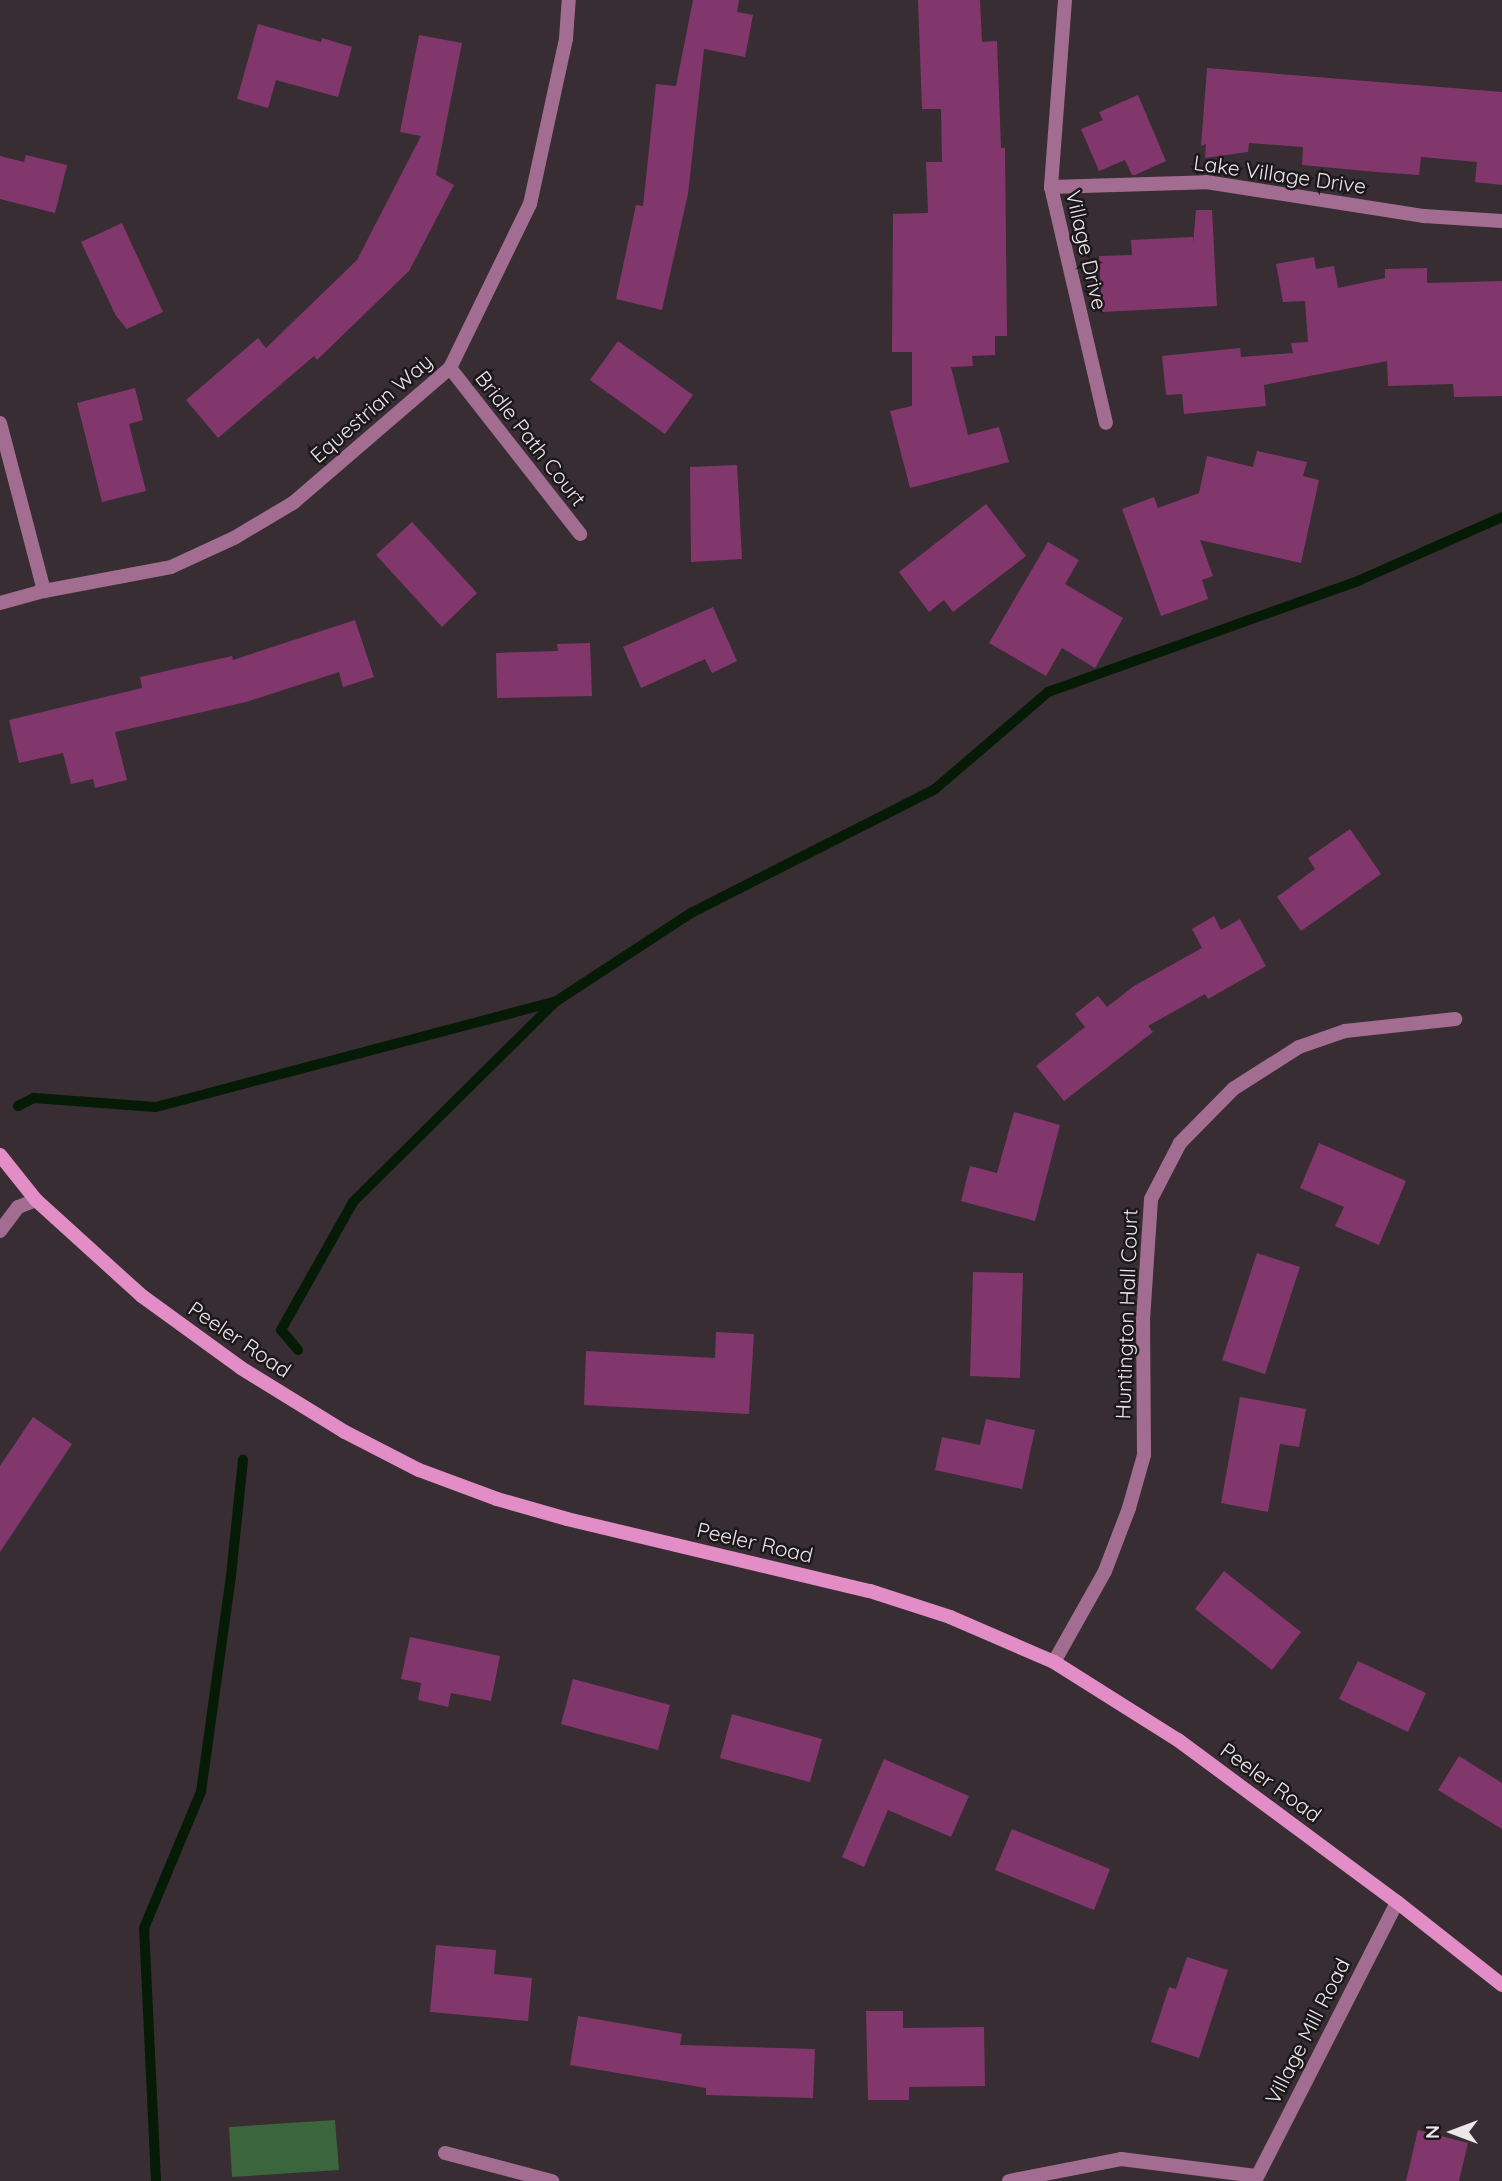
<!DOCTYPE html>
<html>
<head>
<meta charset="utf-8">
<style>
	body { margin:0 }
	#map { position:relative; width:1502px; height:2181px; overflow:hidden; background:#372d33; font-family:Quicksand,sans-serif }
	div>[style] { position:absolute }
	.green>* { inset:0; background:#3b653c }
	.stream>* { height:10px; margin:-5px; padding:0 5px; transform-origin:5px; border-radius:5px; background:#051b06 }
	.building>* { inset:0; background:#82376c }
	.street>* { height:14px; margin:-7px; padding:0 7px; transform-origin:7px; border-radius:7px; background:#a26d90 }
	.secondary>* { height:14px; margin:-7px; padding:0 7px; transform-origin:7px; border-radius:7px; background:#e28dc6 }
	span { translate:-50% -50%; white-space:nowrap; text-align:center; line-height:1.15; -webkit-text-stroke:5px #1b171a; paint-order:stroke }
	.street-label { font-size:21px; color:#ede6ea }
	.north { position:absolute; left:1418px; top:2097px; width:70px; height:70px; -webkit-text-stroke:5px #1b171a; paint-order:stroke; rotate:270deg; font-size:19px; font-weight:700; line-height:28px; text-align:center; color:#ede6ea }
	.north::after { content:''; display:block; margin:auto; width:24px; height:32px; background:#ede6ea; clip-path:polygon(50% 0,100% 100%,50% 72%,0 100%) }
</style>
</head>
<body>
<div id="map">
	<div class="green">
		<div style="clip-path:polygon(335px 2120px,339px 2170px,232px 2177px,229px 2127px)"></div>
	</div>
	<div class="stream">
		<div style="left:18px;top:1106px;width:18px;rotate:-27deg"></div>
		<div style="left:34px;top:1098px;width:122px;rotate:4.2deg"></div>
		<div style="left:156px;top:1107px;width:412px;rotate:-14.8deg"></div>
		<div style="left:298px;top:1350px;width:26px;rotate:-130deg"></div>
		<div style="left:281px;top:1330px;width:147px;rotate:-60.6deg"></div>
		<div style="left:353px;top:1202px;width:284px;rotate:-44.7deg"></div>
		<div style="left:555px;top:1002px;width:163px;rotate:-33.2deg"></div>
		<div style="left:691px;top:913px;width:274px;rotate:-26.9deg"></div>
		<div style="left:935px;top:789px;width:149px;rotate:-40.6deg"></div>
		<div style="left:1048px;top:692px;width:331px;rotate:-19.7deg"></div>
		<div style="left:1360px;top:580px;width:155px;rotate:-23.9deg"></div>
		<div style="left:156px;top:2181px;width:253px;rotate:-92.7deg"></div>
		<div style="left:144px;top:1928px;width:147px;rotate:-67.3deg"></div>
		<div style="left:201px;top:1792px;width:218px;rotate:-82.1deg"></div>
		<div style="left:231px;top:1576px;width:117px;rotate:-84.1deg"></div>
	</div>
	<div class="building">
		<div style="clip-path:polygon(693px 0,739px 0,737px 12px,753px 15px,745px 57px,704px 49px,688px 194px,662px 310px,616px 299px,636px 205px,643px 206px,656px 84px,676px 86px)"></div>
		<div style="clip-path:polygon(918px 0,980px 0,982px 42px,997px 41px,1001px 148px,1005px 148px,1007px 336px,995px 336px,995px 355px,972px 356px,973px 366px,951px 367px,968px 435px,999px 427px,1009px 462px,910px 488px,890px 411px,912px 406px,912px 352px,892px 352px,893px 214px,928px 213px,926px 162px,942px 162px,941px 109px,922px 109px)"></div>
		<div style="clip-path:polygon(258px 24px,321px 42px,322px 38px,352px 47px,338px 97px,276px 80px,268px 108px,237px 99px)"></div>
		<div style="clip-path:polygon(419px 35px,462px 43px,436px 175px,454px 185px,409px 271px,317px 360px,314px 356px,218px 438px,186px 400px,258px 338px,266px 348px,357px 260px,421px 136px,400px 132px)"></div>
		<div style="clip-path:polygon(1207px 68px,1502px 92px,1502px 185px,1475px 182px,1477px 162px,1421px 157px,1419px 175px,1376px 172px,1302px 165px,1303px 147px,1249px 143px,1248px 152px,1205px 158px,1206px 144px,1201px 146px)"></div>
		<div style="clip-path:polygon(1138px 95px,1166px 161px,1135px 175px,1132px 175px,1125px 160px,1099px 171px,1081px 129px,1103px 120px,1099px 112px)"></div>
		<div style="clip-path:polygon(26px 155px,67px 165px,55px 213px,0 199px,0 156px,24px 162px)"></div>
		<div style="clip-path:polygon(1196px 210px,1212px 210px,1217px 306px,1102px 312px,1099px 256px,1132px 255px,1131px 240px,1193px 237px,1193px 244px)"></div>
		<div style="clip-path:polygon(122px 223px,163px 312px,127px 329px,116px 316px,81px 242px)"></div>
		<div style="clip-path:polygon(1314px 257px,1316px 269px,1334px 266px,1338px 288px,1385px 278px,1385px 269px,1427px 268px,1427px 283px,1502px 281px,1502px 396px,1454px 397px,1453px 384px,1388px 386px,1387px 361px,1264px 385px,1266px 406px,1184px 414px,1182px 394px,1166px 395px,1162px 356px,1240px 348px,1241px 357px,1293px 353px,1291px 343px,1308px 342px,1305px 301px,1283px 302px,1276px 264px)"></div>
		<div style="clip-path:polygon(618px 341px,693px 395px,665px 434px,590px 380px)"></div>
		<div style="clip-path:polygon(135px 388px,143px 420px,129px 424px,146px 491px,102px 502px,77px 403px)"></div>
		<div style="clip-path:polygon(1257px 451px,1307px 462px,1303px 476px,1319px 480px,1301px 563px,1200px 540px,1213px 576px,1202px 580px,1208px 599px,1161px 616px,1122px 509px,1154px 497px,1158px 508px,1199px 493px,1207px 456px,1253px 467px)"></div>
		<div style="clip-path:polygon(737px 465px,742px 559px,691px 562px,690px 467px)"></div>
		<div style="clip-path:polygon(986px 504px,1026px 556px,953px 612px,944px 600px,929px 612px,899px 572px)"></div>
		<div style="clip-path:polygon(412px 522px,477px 593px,442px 627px,376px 555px)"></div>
		<div style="clip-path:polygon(1048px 542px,1079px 560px,1065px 584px,1123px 618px,1095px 668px,1062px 648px,1046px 676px,989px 643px)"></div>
		<div style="clip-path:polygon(713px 607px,737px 661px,712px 673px,705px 659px,641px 688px,623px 647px)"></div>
		<div style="clip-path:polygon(355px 620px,374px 677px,343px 687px,339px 672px,246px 702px,115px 732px,127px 780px,95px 788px,93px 779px,71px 784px,63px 753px,19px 763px,9px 720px,142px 688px,140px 677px,232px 656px,233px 660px)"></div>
		<div style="clip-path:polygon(590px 643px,592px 696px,497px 698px,496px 653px,558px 651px,557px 644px)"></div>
		<div style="clip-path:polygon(1350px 829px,1381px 874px,1301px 931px,1277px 897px,1315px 869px,1308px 858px)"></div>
		<div style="clip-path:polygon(1214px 916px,1221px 930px,1240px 919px,1266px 966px,1208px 999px,1205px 994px,1148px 1026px,1153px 1032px,1064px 1101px,1036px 1066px,1085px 1027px,1075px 1014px,1098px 996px,1107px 1007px,1134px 986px,1202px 948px,1192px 929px)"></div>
		<div style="clip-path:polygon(1014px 1112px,1060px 1125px,1035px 1221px,961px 1201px,970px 1166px,997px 1173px)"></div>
		<div style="clip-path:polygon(1319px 1143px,1406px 1181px,1379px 1245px,1335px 1226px,1344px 1207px,1300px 1188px)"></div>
		<div style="clip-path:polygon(1257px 1253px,1300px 1267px,1265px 1374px,1222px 1360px)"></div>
		<div style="clip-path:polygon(973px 1272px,1023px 1273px,1020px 1378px,970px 1376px)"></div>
		<div style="clip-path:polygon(716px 1332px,754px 1334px,749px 1414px,584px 1405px,586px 1351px,715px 1358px)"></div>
		<div style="clip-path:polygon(1240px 1397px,1306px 1409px,1299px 1447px,1280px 1444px,1268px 1512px,1221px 1503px)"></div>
		<div style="clip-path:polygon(33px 1417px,72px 1444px,0 1552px,0 1466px)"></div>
		<div style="clip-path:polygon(986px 1419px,1035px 1430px,1022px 1489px,935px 1470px,942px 1437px,980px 1445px)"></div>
		<div style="clip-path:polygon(1224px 1571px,1301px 1632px,1272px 1670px,1195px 1609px)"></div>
		<div style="clip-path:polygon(410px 1637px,500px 1656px,491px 1701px,451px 1693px,448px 1707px,418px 1700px,421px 1683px,401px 1679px)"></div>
		<div style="clip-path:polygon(1358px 1661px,1426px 1693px,1408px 1732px,1339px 1699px)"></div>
		<div style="clip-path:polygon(573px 1679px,670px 1705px,658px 1750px,561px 1724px)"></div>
		<div style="clip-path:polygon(732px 1714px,822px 1739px,810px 1782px,720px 1758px)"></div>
		<div style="clip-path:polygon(1459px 1756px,1502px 1783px,1502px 1829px,1438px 1790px)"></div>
		<div style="clip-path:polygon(884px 1759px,969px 1796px,951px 1837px,888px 1810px,864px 1867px,842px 1857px)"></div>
		<div style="clip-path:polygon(1012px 1829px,1110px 1869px,1094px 1910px,995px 1870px)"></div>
		<div style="clip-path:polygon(436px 1945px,496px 1950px,494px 1974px,532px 1978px,528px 2021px,430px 2012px)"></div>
		<div style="clip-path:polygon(1187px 1957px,1228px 1970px,1199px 2058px,1151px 2042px,1169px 1987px,1176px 1989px)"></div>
		<div style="clip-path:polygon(866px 2011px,903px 2011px,903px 2028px,984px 2027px,985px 2086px,909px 2087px,909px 2100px,868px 2100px)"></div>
		<div style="clip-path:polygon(578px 2016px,682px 2034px,680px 2045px,815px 2049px,813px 2098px,706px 2095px,706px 2088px,570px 2065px)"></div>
		<div style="clip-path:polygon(1418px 2130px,1468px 2143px,1459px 2181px,1406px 2181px)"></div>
	</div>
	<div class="street">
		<div style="left:1065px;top:0;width:188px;rotate:94.3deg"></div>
		<div style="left:1051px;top:187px;width:242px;rotate:76.9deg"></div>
		<div style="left:1051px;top:187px;width:155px;rotate:-1.8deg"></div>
		<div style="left:1206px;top:182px;width:221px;rotate:8.9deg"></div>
		<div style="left:1424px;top:216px;width:78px;rotate:3.7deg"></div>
		<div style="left:450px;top:368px;width:211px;rotate:51.9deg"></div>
		<div style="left:0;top:423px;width:174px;rotate:75.3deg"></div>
		<div style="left:0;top:603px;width:46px;rotate:-15.3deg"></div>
		<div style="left:44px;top:591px;width:129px;rotate:-10.7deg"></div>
		<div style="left:171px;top:567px;width:69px;rotate:-24.7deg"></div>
		<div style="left:234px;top:538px;width:69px;rotate:-30.7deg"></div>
		<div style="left:293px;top:503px;width:207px;rotate:-40.7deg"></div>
		<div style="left:450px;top:368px;width:182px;rotate:-64deg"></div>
		<div style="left:530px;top:204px;width:169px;rotate:-77.7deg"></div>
		<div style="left:566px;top:39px;width:39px;rotate:-86deg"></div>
		<div style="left:0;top:1231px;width:30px;rotate:-53deg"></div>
		<div style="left:18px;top:1207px;width:19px;rotate:-21deg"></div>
		<div style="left:1054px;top:1662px;width:104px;rotate:-60.7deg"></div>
		<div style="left:1105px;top:1571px;width:67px;rotate:-69.1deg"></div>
		<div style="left:1129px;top:1508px;width:55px;rotate:-74.2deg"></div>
		<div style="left:1144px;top:1455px;width:135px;rotate:-90.4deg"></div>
		<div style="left:1143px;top:1320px;width:121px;rotate:-86.2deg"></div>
		<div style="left:1151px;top:1199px;width:63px;rotate:-62.6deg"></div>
		<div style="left:1180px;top:1143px;width:76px;rotate:-45.5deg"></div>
		<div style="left:1233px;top:1089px;width:78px;rotate:-32.5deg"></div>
		<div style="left:1299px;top:1047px;width:49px;rotate:-19.2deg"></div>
		<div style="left:1345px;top:1031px;width:111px;rotate:-6.2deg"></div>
		<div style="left:445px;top:2153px;width:111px;rotate:14.7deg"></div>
		<div style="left:1009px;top:2181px;width:114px;rotate:-11.1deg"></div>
		<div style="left:1121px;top:2159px;width:136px;rotate:7.2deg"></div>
		<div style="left:1255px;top:2181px;width:313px;rotate:-63deg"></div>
	</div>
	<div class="secondary">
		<div style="left:0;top:1155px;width:58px;rotate:51.3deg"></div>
		<div style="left:36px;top:1200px;width:143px;rotate:42.2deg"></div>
		<div style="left:142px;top:1296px;width:122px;rotate:36deg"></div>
		<div style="left:241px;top:1368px;width:122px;rotate:31.6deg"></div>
		<div style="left:345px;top:1432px;width:83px;rotate:27.2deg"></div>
		<div style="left:419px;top:1470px;width:83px;rotate:20.4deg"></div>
		<div style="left:497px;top:1499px;width:73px;rotate:15.9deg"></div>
		<div style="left:567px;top:1519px;width:311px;rotate:13.4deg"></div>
		<div style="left:870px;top:1591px;width:84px;rotate:18deg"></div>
		<div style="left:950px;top:1617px;width:113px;rotate:23.4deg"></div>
		<div style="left:1054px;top:1662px;width:146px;rotate:32.2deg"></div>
		<div style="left:1178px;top:1740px;width:272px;rotate:36.5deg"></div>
		<div style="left:1397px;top:1902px;width:134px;rotate:38.3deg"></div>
	</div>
	<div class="street-label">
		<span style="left:1280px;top:174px;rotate:8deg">Lake Village Drive</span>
		<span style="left:1087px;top:250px;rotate:77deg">Village Drive</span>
		<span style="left:371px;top:408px;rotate:-41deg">Equestrian Way</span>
		<span style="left:531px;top:438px;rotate:52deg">Bridle Path Court</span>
		<span style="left:1126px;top:1314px;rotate:-88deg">Huntington Hall Court</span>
		<span style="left:240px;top:1339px;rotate:34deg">Peeler Road</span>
		<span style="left:755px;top:1542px;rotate:13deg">Peeler Road</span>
		<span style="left:1271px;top:1782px;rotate:36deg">Peeler Road</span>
		<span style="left:1307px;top:2031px;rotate:-63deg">Village Mill Road</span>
	</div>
	<div class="north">N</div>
</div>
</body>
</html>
